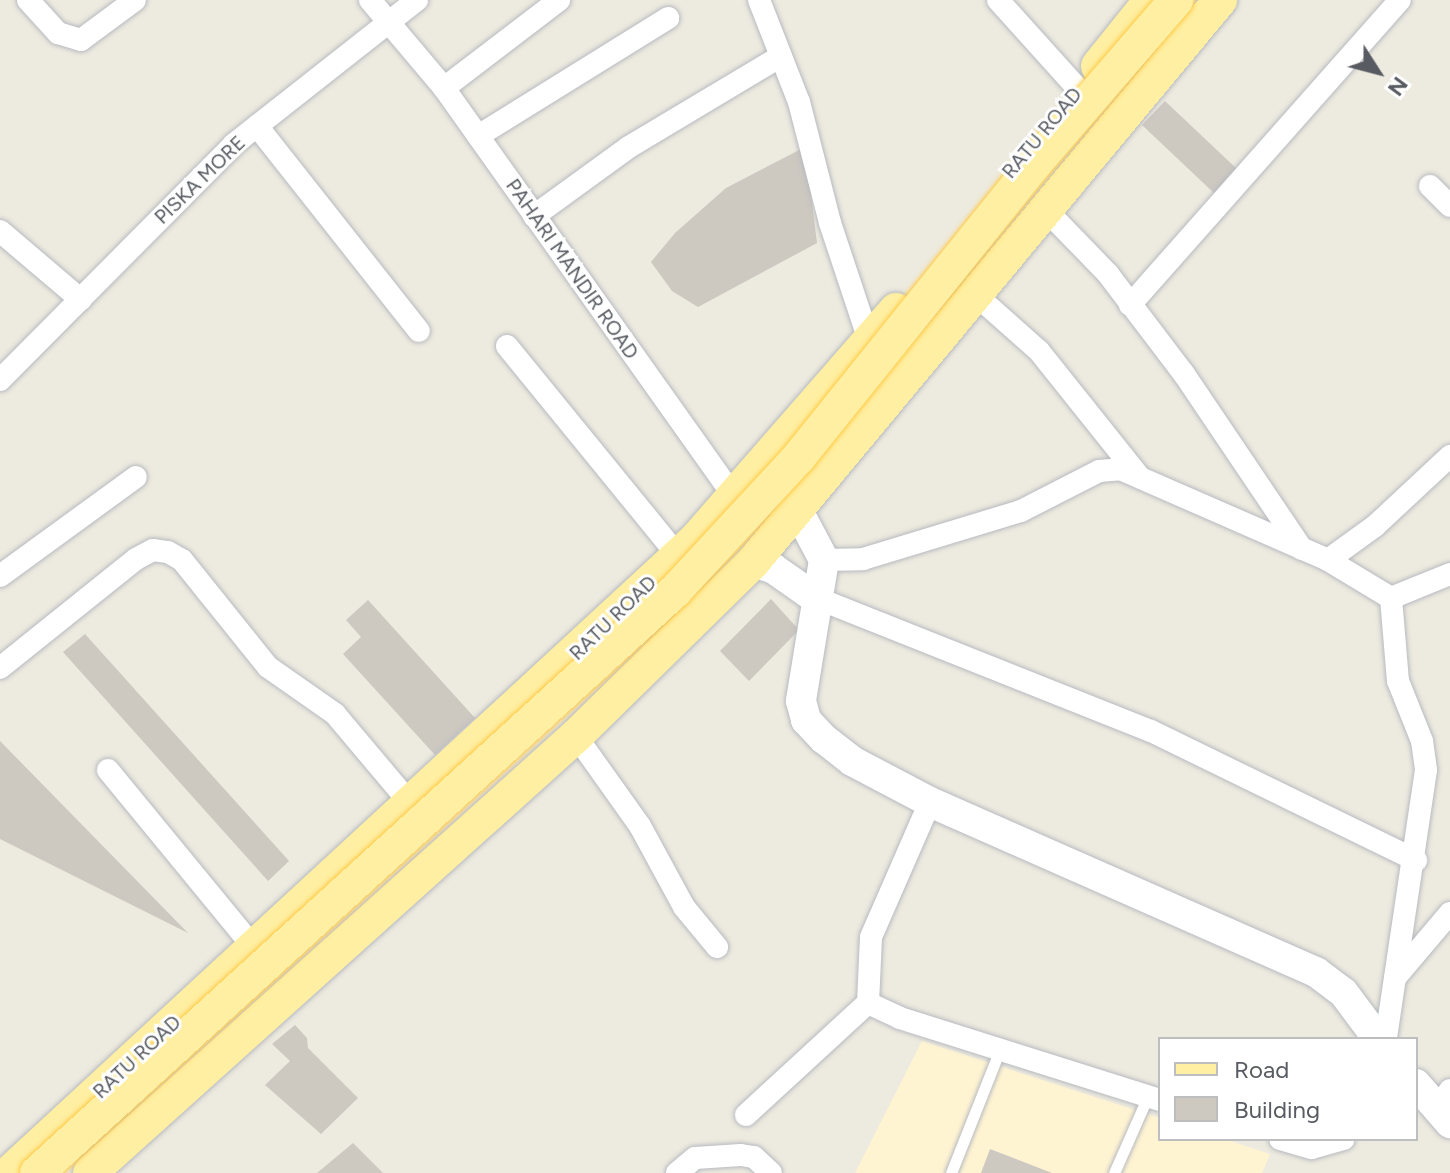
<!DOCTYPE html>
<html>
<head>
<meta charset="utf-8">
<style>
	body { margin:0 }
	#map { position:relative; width:1450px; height:1173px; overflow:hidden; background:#edeadf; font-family:Figtree,sans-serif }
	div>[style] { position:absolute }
	.commercial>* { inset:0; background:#fff4d2 }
	.building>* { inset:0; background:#cdc8c0 }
	.roads { filter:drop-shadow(0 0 2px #b7bac0) drop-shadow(0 0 2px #b7bac0) }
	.lane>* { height:11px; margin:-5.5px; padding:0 5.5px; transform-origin:5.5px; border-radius:5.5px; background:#fff }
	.street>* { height:22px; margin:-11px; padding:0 11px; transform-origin:11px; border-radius:11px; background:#fff }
	.secondary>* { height:30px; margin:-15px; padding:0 15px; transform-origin:15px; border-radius:15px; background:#fff }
	.primary>* { height:34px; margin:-17px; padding:0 17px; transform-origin:17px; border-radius:17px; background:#ffefa2 }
	.bridges { filter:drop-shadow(0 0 2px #ffca46) drop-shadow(0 0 2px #ffca46) }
	.primary-bridge>* { height:34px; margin:-17px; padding:0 17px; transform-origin:17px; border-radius:17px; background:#ffefa2 }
	span { translate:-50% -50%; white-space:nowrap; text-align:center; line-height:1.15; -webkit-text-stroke:6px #fff; paint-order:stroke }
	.street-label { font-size:20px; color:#585c62 }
	.legend { position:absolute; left:1158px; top:1037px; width:260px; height:104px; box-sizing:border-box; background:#fff; border:2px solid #bcbec0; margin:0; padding:10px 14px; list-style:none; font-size:24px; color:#585c62 }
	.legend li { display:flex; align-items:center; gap:16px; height:40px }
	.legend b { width:40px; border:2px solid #bcbec0 }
	.north { position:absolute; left:1338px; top:32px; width:80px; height:80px; -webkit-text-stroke:6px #fff; paint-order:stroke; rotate:126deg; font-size:22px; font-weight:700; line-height:32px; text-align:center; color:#585c62 }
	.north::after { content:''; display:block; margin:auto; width:28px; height:36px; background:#585c62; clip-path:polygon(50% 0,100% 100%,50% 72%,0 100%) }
</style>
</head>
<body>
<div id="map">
	<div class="commercial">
		<div style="clip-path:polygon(922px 1041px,1160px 1118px,1160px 1139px,1224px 1139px,1270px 1154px,1262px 1173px,855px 1173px)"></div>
	</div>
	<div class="building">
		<div style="clip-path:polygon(1165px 101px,1238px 170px,1215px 194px,1142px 125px)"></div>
		<div style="clip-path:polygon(805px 147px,817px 243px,698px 307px,672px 291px,651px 262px,675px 233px,726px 188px)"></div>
		<div style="clip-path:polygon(771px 599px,799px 630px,749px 681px,720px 651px)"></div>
		<div style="clip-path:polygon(368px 600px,475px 718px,435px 755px,343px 654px,361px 637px,346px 620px)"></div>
		<div style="clip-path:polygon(85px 634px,289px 861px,268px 881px,63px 652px)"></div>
		<div style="clip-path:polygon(0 741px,188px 933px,0 839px)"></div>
		<div style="clip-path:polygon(295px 1025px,307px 1038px,308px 1048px,358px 1098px,321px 1134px,265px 1085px,290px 1061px,272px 1044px)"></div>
		<div style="clip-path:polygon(353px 1143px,383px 1173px,317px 1173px)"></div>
		<div style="clip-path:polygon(990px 1149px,1052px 1173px,981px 1173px)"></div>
	</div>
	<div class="roads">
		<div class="lane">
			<div style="left:951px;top:1173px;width:136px;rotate:-68.4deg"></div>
			<div style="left:1114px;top:1173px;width:84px;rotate:-66.2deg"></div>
		</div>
		<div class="street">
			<div style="left:28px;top:0;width:45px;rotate:47.7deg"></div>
			<div style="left:58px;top:33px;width:24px;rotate:17deg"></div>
			<div style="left:81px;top:40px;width:67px;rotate:-36.5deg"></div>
			<div style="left:370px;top:0;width:115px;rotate:49.9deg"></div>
			<div style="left:444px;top:88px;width:511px;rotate:54.63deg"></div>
			<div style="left:759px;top:0;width:110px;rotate:68.6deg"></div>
			<div style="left:799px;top:102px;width:125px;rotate:75.6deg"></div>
			<div style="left:830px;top:223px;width:136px;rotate:71.6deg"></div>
			<div style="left:998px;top:0;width:120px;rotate:48deg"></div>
			<div style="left:444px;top:88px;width:145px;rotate:-37.4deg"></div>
			<div style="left:257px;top:126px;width:261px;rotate:51.7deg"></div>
			<div style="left:478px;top:136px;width:224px;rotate:-31.8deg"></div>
			<div style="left:1430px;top:186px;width:28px;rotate:45deg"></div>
			<div style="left:1047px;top:211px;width:88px;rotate:45.9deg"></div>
			<div style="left:1108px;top:274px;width:126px;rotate:52.8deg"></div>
			<div style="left:1184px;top:374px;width:211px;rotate:56deg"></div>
			<div style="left:534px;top:216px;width:117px;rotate:-36deg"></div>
			<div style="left:629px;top:147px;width:177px;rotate:-30.9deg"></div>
			<div style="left:0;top:231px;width:106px;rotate:40.4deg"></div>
			<div style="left:977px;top:296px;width:83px;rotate:41.6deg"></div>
			<div style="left:1039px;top:351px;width:159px;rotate:51.4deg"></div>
			<div style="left:1130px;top:305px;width:407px;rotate:-48.5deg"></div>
			<div style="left:507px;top:346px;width:281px;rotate:50.8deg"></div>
			<div style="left:0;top:380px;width:332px;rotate:-45.2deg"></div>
			<div style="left:234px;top:144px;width:233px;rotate:-38.2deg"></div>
			<div style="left:824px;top:560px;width:39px;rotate:-1deg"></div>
			<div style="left:863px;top:559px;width:165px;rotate:-16.9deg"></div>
			<div style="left:1021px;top:511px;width:88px;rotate:-27.1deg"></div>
			<div style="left:1099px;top:471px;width:21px;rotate:-5deg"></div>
			<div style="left:1120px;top:469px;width:227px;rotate:23.6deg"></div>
			<div style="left:1328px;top:560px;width:74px;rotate:31.1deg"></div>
			<div style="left:1391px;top:598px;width:83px;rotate:85.2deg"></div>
			<div style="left:1398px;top:681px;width:65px;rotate:68.2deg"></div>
			<div style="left:1422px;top:741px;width:29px;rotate:82deg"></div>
			<div style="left:1426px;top:770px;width:272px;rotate:98.5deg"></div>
			<div style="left:1328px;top:560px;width:58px;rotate:-35.9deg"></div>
			<div style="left:1375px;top:526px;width:103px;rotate:-43deg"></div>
			<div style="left:0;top:576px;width:168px;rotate:-36.1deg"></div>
			<div style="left:814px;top:597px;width:363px;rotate:21.7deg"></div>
			<div style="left:1151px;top:731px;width:295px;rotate:26deg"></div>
			<div style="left:1391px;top:598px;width:64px;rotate:-22.1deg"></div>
			<div style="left:0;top:668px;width:174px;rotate:-38.7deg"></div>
			<div style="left:136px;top:559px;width:19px;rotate:-28deg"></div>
			<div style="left:153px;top:550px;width:15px;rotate:8deg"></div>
			<div style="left:168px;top:552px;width:16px;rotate:30deg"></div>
			<div style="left:182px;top:560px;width:137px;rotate:51.2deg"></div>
			<div style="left:268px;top:667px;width:82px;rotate:35deg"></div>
			<div style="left:335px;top:714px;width:116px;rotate:49.9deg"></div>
			<div style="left:576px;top:736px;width:110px;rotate:54.6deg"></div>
			<div style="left:640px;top:826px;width:92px;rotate:61.5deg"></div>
			<div style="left:684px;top:907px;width:52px;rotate:50.5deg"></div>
			<div style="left:108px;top:770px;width:232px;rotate:50.6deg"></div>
			<div style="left:930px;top:802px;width:147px;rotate:113.6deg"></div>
			<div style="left:871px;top:937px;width:66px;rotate:92.6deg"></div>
			<div style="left:868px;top:1003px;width:35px;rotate:25deg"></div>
			<div style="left:900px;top:1018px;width:273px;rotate:17.5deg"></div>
			<div style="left:1395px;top:978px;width:85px;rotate:-49.8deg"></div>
			<div style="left:1437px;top:1108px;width:22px;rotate:-54deg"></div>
			<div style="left:746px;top:1115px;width:166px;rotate:-42.6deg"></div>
			<div style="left:1280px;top:1139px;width:33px;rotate:16deg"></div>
			<div style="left:1312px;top:1148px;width:33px;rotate:-16deg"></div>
			<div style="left:677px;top:1173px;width:23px;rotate:-40deg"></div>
			<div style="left:695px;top:1158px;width:46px;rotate:-3.7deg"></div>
			<div style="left:741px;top:1155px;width:13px;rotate:9deg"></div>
			<div style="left:754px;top:1157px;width:23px;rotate:43deg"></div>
		</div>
		<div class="secondary">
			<div style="left:797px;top:509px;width:58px;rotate:62.1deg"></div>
			<div style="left:824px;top:560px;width:143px;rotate:99.3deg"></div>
			<div style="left:801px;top:701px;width:20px;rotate:75deg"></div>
			<div style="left:806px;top:720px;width:26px;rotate:47deg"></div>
			<div style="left:824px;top:739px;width:36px;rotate:38deg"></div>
			<div style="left:852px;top:761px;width:88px;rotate:27.7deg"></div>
			<div style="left:930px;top:802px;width:422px;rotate:23.8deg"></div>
			<div style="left:1316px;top:972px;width:34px;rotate:37deg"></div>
			<div style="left:1343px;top:992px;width:59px;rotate:53.3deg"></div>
			<div style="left:753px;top:562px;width:22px;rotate:18deg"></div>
			<div style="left:774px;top:569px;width:49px;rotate:35deg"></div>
			<div style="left:1416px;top:1084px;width:52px;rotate:48.9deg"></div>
		</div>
		<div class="primary">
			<div style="left:1098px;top:66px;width:85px;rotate:-51.2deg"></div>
			<div style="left:9px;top:1173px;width:935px;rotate:-42.7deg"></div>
			<div style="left:696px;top:539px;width:304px;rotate:-48.9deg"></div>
			<div style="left:90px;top:1173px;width:654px;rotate:-41.96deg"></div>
			<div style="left:576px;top:736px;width:248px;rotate:-44.5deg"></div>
			<div style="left:753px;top:562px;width:731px;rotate:-50.27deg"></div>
		</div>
	</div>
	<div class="bridges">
		<div class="primary-bridge">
			<div style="left:37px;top:1173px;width:864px;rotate:-42.37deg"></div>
			<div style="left:675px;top:591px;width:183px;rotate:-47.2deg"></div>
			<div style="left:799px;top:457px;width:372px;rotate:-51.2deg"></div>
			<div style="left:1032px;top:167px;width:221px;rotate:-49.2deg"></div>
		</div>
	</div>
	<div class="street-label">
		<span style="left:1042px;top:133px;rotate:-50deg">RATU ROAD</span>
		<span style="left:200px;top:180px;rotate:-44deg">PISKA MORE</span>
		<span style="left:572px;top:269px;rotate:55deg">PAHARI MANDIR ROAD</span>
		<span style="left:613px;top:618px;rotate:-44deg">RATU ROAD</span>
		<span style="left:137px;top:1057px;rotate:-43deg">RATU ROAD</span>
	</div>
	<ul class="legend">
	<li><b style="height:10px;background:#ffefa2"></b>Road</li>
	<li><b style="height:22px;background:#cdc8c0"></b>Building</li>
	</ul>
	<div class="north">N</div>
</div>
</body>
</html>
